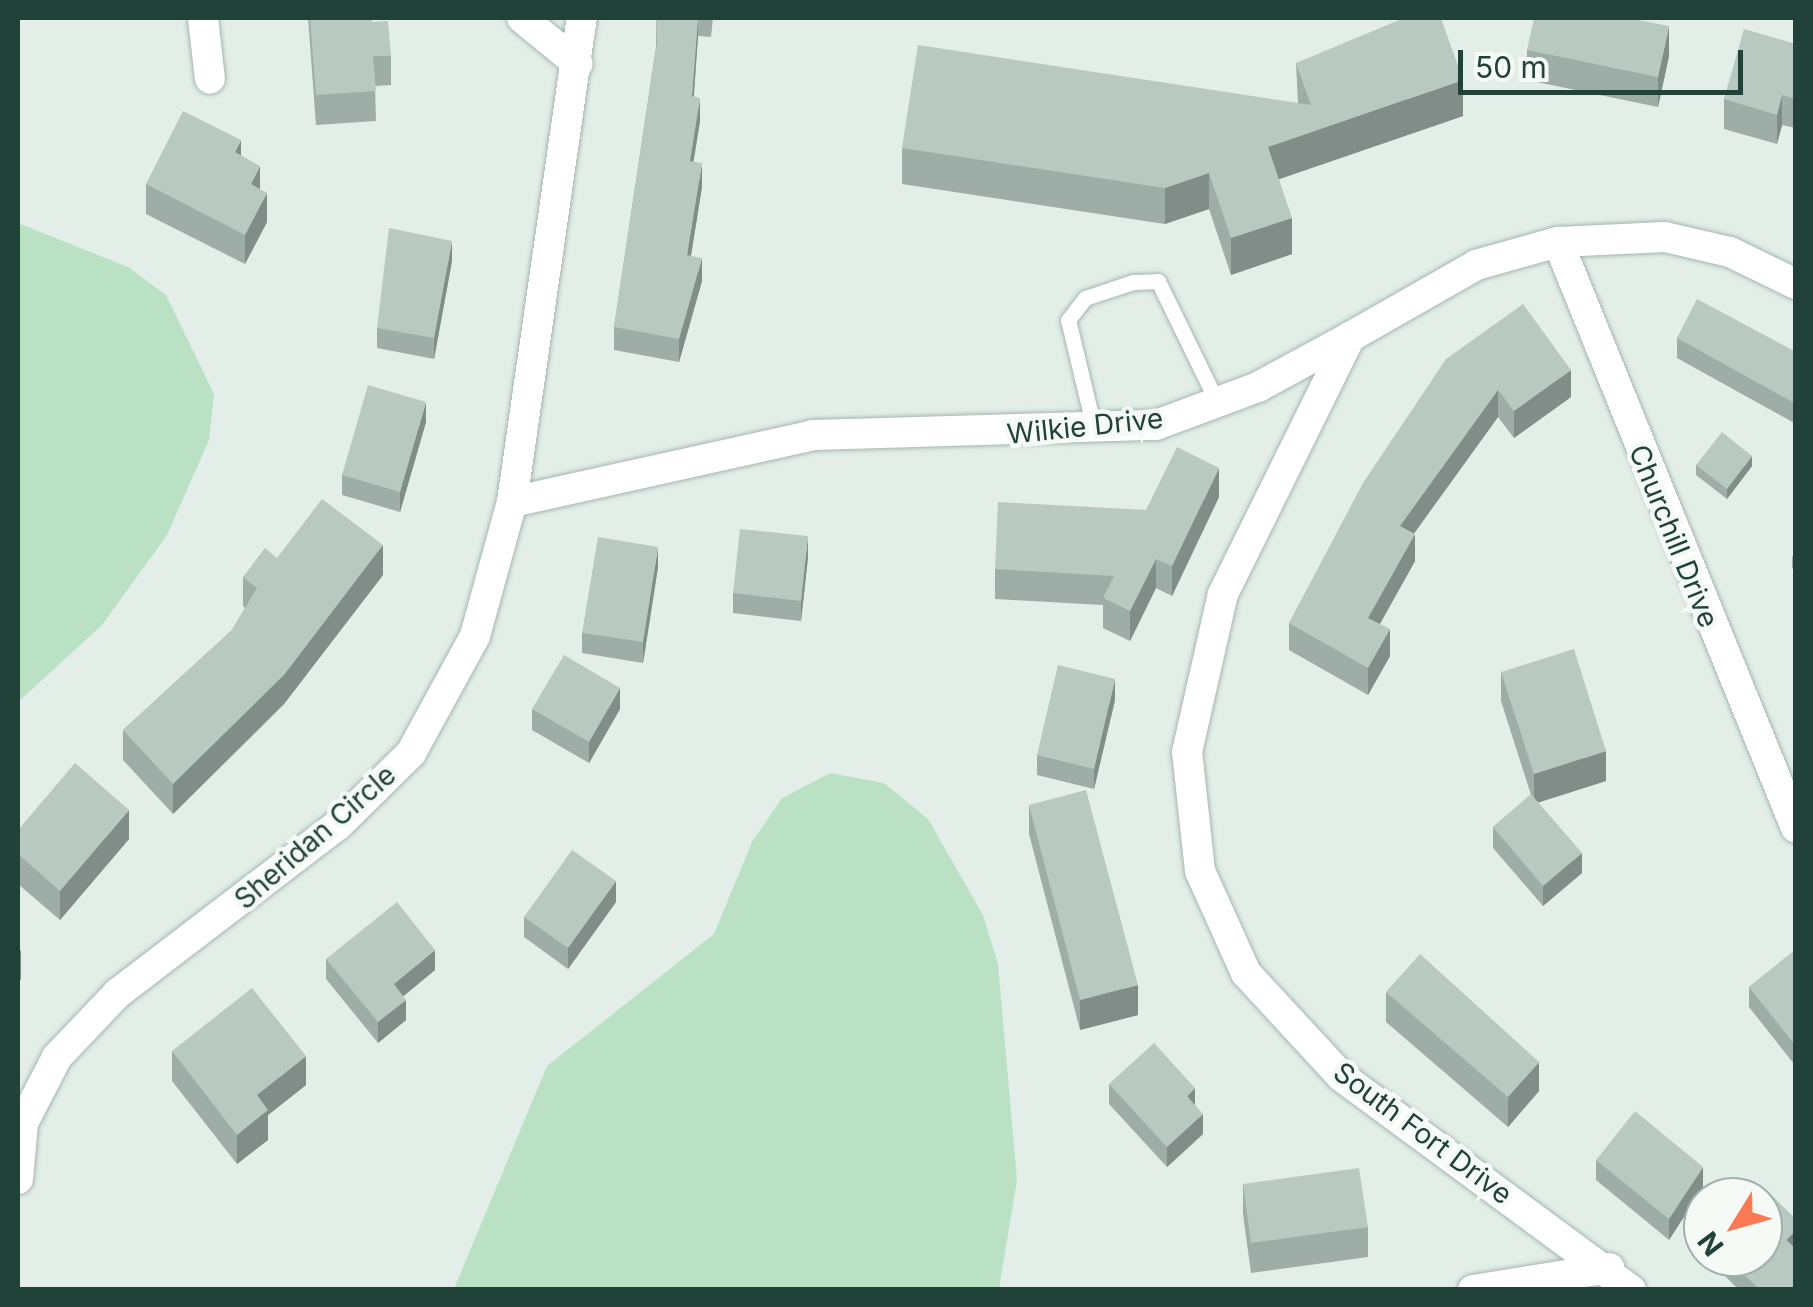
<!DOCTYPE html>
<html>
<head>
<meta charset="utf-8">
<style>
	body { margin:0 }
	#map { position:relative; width:1813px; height:1307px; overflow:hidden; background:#e3eee9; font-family:Inter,sans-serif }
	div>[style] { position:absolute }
	.green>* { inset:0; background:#bbe1c4 }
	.roads { filter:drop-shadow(0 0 2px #a5b7b0) drop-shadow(0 0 2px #a5b7b0) }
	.service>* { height:15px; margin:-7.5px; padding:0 7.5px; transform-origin:7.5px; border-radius:7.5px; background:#fff }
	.minor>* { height:30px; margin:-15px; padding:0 15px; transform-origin:15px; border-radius:15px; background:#fff }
	.tertiary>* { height:30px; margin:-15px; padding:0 15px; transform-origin:15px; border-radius:15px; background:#fff }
	.wall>* { inset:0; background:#9eada7 }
	.shaded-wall>* { inset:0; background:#818d88 }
	.building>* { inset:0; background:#b8c9c2 }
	span { translate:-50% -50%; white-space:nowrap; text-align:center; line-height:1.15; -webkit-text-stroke:9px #f5faf7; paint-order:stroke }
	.street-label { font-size:28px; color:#214238 }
	.frame { position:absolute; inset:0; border:20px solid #214238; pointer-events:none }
	.north { position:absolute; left:1683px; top:1177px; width:100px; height:100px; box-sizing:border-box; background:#f5faf7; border:2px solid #a0b0ab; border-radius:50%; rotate:233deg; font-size:28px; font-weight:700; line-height:40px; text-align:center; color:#214238 }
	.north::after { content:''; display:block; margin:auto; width:35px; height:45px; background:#fd7953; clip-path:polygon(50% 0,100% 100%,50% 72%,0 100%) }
	.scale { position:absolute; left:1458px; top:50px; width:285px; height:45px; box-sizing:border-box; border:5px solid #214238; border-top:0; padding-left:12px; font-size:30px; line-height:35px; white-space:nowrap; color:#214238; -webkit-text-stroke:8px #f5faf7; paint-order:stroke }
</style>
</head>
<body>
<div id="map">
	<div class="green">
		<div style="clip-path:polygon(18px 223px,128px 267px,166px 295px,214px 394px,209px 440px,167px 535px,102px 625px,18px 702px)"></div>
		<div style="clip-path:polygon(830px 773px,884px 783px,928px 819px,983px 915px,998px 964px,1017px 1180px,999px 1289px,454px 1289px,547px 1066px,714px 934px,752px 842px,782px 798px)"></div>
	</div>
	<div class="roads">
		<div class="service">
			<div style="left:1094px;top:428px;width:111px;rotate:-103.5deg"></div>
			<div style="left:1068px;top:320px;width:28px;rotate:-52deg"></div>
			<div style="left:1085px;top:298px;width:51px;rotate:-18.4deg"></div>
			<div style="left:1133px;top:282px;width:25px;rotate:-2deg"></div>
			<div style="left:1158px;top:281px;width:135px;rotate:64deg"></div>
		</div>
		<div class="minor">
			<div style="left:203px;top:18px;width:61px;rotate:83.5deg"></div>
			<div style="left:522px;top:18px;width:72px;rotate:39.4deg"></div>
			<div style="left:512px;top:502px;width:308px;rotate:-12.5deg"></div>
			<div style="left:813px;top:435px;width:343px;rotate:-1.7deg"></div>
			<div style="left:1156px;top:425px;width:109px;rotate:-20.4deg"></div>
			<div style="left:1258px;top:387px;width:105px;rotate:-28.5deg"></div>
			<div style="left:18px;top:1179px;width:56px;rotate:-84.9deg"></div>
			<div style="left:23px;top:1123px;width:74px;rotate:-62.7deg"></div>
			<div style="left:57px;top:1057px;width:88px;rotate:-46.4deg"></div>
			<div style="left:118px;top:993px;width:277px;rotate:-37.4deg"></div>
			<div style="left:338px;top:825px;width:103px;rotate:-44.6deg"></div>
			<div style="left:411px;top:753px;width:133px;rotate:-61.3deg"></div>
			<div style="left:475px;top:636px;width:139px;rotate:-74.6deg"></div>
			<div style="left:512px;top:502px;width:489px;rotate:-81.8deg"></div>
			<div style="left:1473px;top:1290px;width:138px;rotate:-9.2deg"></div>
		</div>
		<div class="tertiary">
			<div style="left:1558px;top:242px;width:632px;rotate:67.9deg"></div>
			<div style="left:1631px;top:1290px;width:360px;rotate:-143.6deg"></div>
			<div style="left:1341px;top:1076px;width:140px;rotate:-132.7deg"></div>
			<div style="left:1246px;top:973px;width:112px;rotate:-114.3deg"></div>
			<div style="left:1200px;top:871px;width:120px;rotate:-96.2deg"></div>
			<div style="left:1187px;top:752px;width:162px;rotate:-77.2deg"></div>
			<div style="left:1223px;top:594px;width:287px;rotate:-63.7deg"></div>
			<div style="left:1350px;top:337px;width:145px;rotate:-29.7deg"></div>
			<div style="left:1476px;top:265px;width:85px;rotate:-15.7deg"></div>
			<div style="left:1558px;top:242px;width:107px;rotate:-2.7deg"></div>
			<div style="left:1665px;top:237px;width:67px;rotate:13deg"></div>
			<div style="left:1730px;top:252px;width:73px;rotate:25.9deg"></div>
		</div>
	</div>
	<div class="wall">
		<div style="clip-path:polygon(308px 18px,372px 22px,391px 56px,391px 85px,375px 86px,376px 121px,316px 125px)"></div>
		<div style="clip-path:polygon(656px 18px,713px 18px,711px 37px,698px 36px,694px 96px,700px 121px,693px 162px,702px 187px,691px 256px,702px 281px,679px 362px,614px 350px,614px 327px,656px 47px)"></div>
		<div style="clip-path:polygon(1796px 44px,1796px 128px,1782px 125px,1777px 144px,1724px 129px,1724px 99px)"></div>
		<div style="clip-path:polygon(1527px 50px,1669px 56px,1658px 107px,1527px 80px)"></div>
		<div style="clip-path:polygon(1296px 63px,1463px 116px,1279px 179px,1292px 254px,1231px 275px,1209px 209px,1165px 224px,902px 184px,902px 148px,1298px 103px)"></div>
		<div style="clip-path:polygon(241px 156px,260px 189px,267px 222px,245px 264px,146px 214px,146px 184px)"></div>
		<div style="clip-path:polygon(452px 261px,434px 359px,377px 348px,377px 328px)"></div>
		<div style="clip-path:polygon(1523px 304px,1571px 397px,1514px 438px,1498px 417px,1414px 533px,1415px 561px,1380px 624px,1390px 656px,1368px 695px,1289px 650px,1289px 623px)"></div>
		<div style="clip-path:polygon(1677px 338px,1796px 352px,1796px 424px,1677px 358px)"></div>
		<div style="clip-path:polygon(426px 422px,400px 512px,342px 495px,342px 475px)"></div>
		<div style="clip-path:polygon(1696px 465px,1752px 466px,1727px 499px,1696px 475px)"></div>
		<div style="clip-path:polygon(1219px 497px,1172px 596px,1156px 588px,1130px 641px,1103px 628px,1103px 605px,995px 599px,995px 569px,1146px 510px)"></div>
		<div style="clip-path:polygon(1796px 552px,1796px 570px,1792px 568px,1792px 557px)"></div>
		<div style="clip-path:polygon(808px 557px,801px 621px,733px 613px,733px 593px)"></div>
		<div style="clip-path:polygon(277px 558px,383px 575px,284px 704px,173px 814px,123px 760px,123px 730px,232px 630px,245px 608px,243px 606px,243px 577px)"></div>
		<div style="clip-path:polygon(658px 567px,643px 663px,582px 653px,582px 633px)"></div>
		<div style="clip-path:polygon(1501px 672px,1606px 781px,1538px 802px,1582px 873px,1543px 906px,1493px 848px,1493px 827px,1531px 795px,1501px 701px)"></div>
		<div style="clip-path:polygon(1115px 700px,1094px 789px,1037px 775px,1037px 755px)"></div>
		<div style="clip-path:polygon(532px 709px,620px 709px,589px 763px,532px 730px)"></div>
		<div style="clip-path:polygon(1029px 805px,1138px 1015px,1080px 1030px,1029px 834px)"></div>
		<div style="clip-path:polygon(18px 830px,129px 839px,60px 920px,18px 884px)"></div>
		<div style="clip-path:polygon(616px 902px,568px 969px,524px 937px,524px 917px)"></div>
		<div style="clip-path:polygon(1794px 951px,1794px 1064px,1749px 1007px,1749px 987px)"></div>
		<div style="clip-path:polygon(326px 959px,435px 970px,403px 996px,406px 1020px,378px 1043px,326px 979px)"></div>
		<div style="clip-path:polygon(1386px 992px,1539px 1091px,1508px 1127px,1386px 1022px)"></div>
		<div style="clip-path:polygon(172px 1051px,306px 1085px,268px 1115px,268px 1140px,237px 1164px,172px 1081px)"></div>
		<div style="clip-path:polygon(1109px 1084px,1195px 1105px,1203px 1134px,1167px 1167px,1109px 1104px)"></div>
		<div style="clip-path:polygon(1596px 1160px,1703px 1187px,1669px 1240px,1596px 1180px)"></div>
		<div style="clip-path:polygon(1243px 1184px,1368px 1227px,1368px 1257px,1251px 1273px,1243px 1214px)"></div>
		<div style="clip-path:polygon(1723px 1257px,1763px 1257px,1796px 1290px,1739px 1290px,1723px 1274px)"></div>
	</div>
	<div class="shaded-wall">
		<div style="clip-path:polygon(698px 18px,698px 36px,692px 119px,692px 96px)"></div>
		<div style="clip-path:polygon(1669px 26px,1669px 56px,1658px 107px,1658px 77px)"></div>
		<div style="clip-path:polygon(1463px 80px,1463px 116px,1268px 183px,1268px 147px)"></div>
		<div style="clip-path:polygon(1782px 95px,1782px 125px,1777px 144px,1777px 115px)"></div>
		<div style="clip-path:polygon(700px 98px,700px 121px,690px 184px,690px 161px)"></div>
		<div style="clip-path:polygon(241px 140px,241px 170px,235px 152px)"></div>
		<div style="clip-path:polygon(702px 163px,702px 187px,687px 279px,687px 255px)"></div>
		<div style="clip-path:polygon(260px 166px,260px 195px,251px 184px)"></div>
		<div style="clip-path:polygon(1209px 173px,1209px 209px,1165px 224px,1165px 188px)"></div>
		<div style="clip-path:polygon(267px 193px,267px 222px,245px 264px,245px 235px)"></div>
		<div style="clip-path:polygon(1292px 218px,1292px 254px,1231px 275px,1231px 238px)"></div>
		<div style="clip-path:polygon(452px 241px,452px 261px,434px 359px,434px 338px)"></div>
		<div style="clip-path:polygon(702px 258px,702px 281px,679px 362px,679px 339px)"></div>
		<div style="clip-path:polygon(1571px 370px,1571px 397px,1514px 438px,1514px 411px)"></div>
		<div style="clip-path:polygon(1498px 390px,1498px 417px,1400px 553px,1400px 526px)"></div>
		<div style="clip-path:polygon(426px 402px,426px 422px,400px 512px,400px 492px)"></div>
		<div style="clip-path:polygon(1752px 456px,1752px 466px,1727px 499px,1727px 489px)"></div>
		<div style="clip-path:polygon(1219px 468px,1219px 497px,1172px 596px,1172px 566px)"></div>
		<div style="clip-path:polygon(1415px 534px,1415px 561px,1368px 645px,1368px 618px)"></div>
		<div style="clip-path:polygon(808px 536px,808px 557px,801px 621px,801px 601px)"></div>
		<div style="clip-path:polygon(383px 545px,383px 575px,284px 704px,173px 814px,173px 784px)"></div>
		<div style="clip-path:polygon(658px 547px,658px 567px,643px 663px,643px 642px)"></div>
		<div style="clip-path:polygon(1156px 559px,1156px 588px,1130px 641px,1130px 611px)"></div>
		<div style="clip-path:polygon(1390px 629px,1390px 656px,1368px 695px,1368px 668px)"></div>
		<div style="clip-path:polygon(1115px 679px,1115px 700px,1094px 789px,1094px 769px)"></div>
		<div style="clip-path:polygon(620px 688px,620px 709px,589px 763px,589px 742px)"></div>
		<div style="clip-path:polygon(1606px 751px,1606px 781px,1534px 804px,1534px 774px)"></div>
		<div style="clip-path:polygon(129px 810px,129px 839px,60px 920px,60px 891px)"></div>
		<div style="clip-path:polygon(1582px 853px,1582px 873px,1543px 906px,1543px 886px)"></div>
		<div style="clip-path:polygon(616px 881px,616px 902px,568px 969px,568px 948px)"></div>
		<div style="clip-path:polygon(21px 950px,21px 979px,18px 983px,18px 953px)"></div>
		<div style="clip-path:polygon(435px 950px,435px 970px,394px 1004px,394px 984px)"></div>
		<div style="clip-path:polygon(1138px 985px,1138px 1015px,1080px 1030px,1080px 1000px)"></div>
		<div style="clip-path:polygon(406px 1000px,406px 1020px,378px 1043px,378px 1022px)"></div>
		<div style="clip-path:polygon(1796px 1042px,1796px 1062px,1794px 1064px,1794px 1044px)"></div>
		<div style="clip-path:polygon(306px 1056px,306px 1085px,268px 1115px,268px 1140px,237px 1164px,237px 1135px,257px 1095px)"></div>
		<div style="clip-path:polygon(1539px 1062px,1539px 1091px,1508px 1127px,1508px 1097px)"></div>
		<div style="clip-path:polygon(1195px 1088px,1195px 1109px,1187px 1096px)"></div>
		<div style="clip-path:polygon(1203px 1114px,1203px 1134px,1167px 1167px,1167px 1147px)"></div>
		<div style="clip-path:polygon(1703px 1167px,1703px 1187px,1669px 1240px,1669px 1219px)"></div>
		<div style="clip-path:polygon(1796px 1230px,1796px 1250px,1786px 1240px)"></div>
	</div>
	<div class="building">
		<div style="clip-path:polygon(310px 18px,372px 18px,372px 22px,388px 21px,391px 56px,373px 56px,376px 91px,316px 95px)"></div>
		<div style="clip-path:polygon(656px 18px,698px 18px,692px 96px,700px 98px,690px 161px,702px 163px,687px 255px,702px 258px,679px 339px,614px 327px,657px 43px)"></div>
		<div style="clip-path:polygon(1404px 18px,1441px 18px,1463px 80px,1268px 147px,1292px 218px,1231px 238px,1209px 173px,1165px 188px,902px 148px,918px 45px,1311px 105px,1296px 63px)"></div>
		<div style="clip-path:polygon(1534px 18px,1628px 18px,1669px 26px,1658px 77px,1527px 50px)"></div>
		<div style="clip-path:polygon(1744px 29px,1796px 44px,1796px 99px,1782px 95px,1777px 115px,1724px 99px)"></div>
		<div style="clip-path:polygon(183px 111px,241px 140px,235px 152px,260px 166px,251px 184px,267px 193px,245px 235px,146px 184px)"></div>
		<div style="clip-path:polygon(389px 228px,452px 241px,434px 338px,377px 328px)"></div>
		<div style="clip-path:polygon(1697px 299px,1796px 352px,1796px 404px,1677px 338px)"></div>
		<div style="clip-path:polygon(1523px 304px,1571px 370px,1514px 411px,1498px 390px,1400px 526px,1415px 534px,1368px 618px,1390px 629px,1368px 668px,1289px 623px,1363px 483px,1446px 359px)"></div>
		<div style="clip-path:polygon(368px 385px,426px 402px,400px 492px,342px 475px)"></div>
		<div style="clip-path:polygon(1722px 432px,1752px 456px,1727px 489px,1696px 465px)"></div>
		<div style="clip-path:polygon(1177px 447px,1219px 468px,1172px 566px,1156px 559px,1130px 611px,1103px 598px,1114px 576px,995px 569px,998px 502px,1146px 510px)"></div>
		<div style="clip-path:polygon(322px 499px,383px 545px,284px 675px,173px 784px,123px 730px,232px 630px,257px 588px,243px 577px,265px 548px,277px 558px)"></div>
		<div style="clip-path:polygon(740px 529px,808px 536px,801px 601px,733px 593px)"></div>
		<div style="clip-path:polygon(598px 537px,658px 547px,643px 642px,582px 633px)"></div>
		<div style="clip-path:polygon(1574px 649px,1606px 751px,1534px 774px,1501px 672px)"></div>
		<div style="clip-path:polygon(564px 655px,620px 688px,589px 742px,532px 709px)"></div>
		<div style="clip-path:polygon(1058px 665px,1115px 679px,1094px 769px,1037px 755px)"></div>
		<div style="clip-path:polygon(75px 763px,129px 810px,60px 891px,18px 854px,18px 830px)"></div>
		<div style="clip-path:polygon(1086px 790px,1138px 985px,1080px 1000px,1029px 805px)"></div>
		<div style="clip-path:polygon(1531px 794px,1582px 853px,1543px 886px,1493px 827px)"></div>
		<div style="clip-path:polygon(572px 850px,616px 881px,568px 948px,524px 917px)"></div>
		<div style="clip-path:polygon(397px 902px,435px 950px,394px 984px,406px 1000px,378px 1022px,326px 959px)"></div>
		<div style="clip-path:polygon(1794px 951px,1796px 1042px,1794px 1044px,1749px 987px)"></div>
		<div style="clip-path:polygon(1420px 954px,1539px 1062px,1508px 1097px,1386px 992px)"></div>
		<div style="clip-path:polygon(252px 988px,306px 1056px,257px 1095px,268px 1110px,237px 1135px,172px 1051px)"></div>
		<div style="clip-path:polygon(1154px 1043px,1195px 1088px,1187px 1096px,1203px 1114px,1167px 1147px,1109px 1084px)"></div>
		<div style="clip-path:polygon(1635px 1111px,1703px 1167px,1669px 1219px,1596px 1160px)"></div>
		<div style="clip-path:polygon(1359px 1168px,1368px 1227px,1251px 1243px,1243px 1184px)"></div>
		<div style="clip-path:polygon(1767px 1191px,1796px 1219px,1796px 1230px,1786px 1240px,1796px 1249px,1795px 1290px,1760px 1290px,1726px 1257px,1763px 1257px,1763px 1197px,1761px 1197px)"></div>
		<div style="clip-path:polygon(164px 1287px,165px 1290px,135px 1290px)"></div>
	</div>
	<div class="street-label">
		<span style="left:1085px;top:426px;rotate:-6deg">Wilkie Drive</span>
		<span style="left:1674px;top:536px;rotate:68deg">Churchill Drive</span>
		<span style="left:315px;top:837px;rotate:-41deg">Sheridan Circle</span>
		<span style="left:1423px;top:1133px;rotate:37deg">South Fort Drive</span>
	</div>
	<div class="frame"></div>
	<div class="north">N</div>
	<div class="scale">50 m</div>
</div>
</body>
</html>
